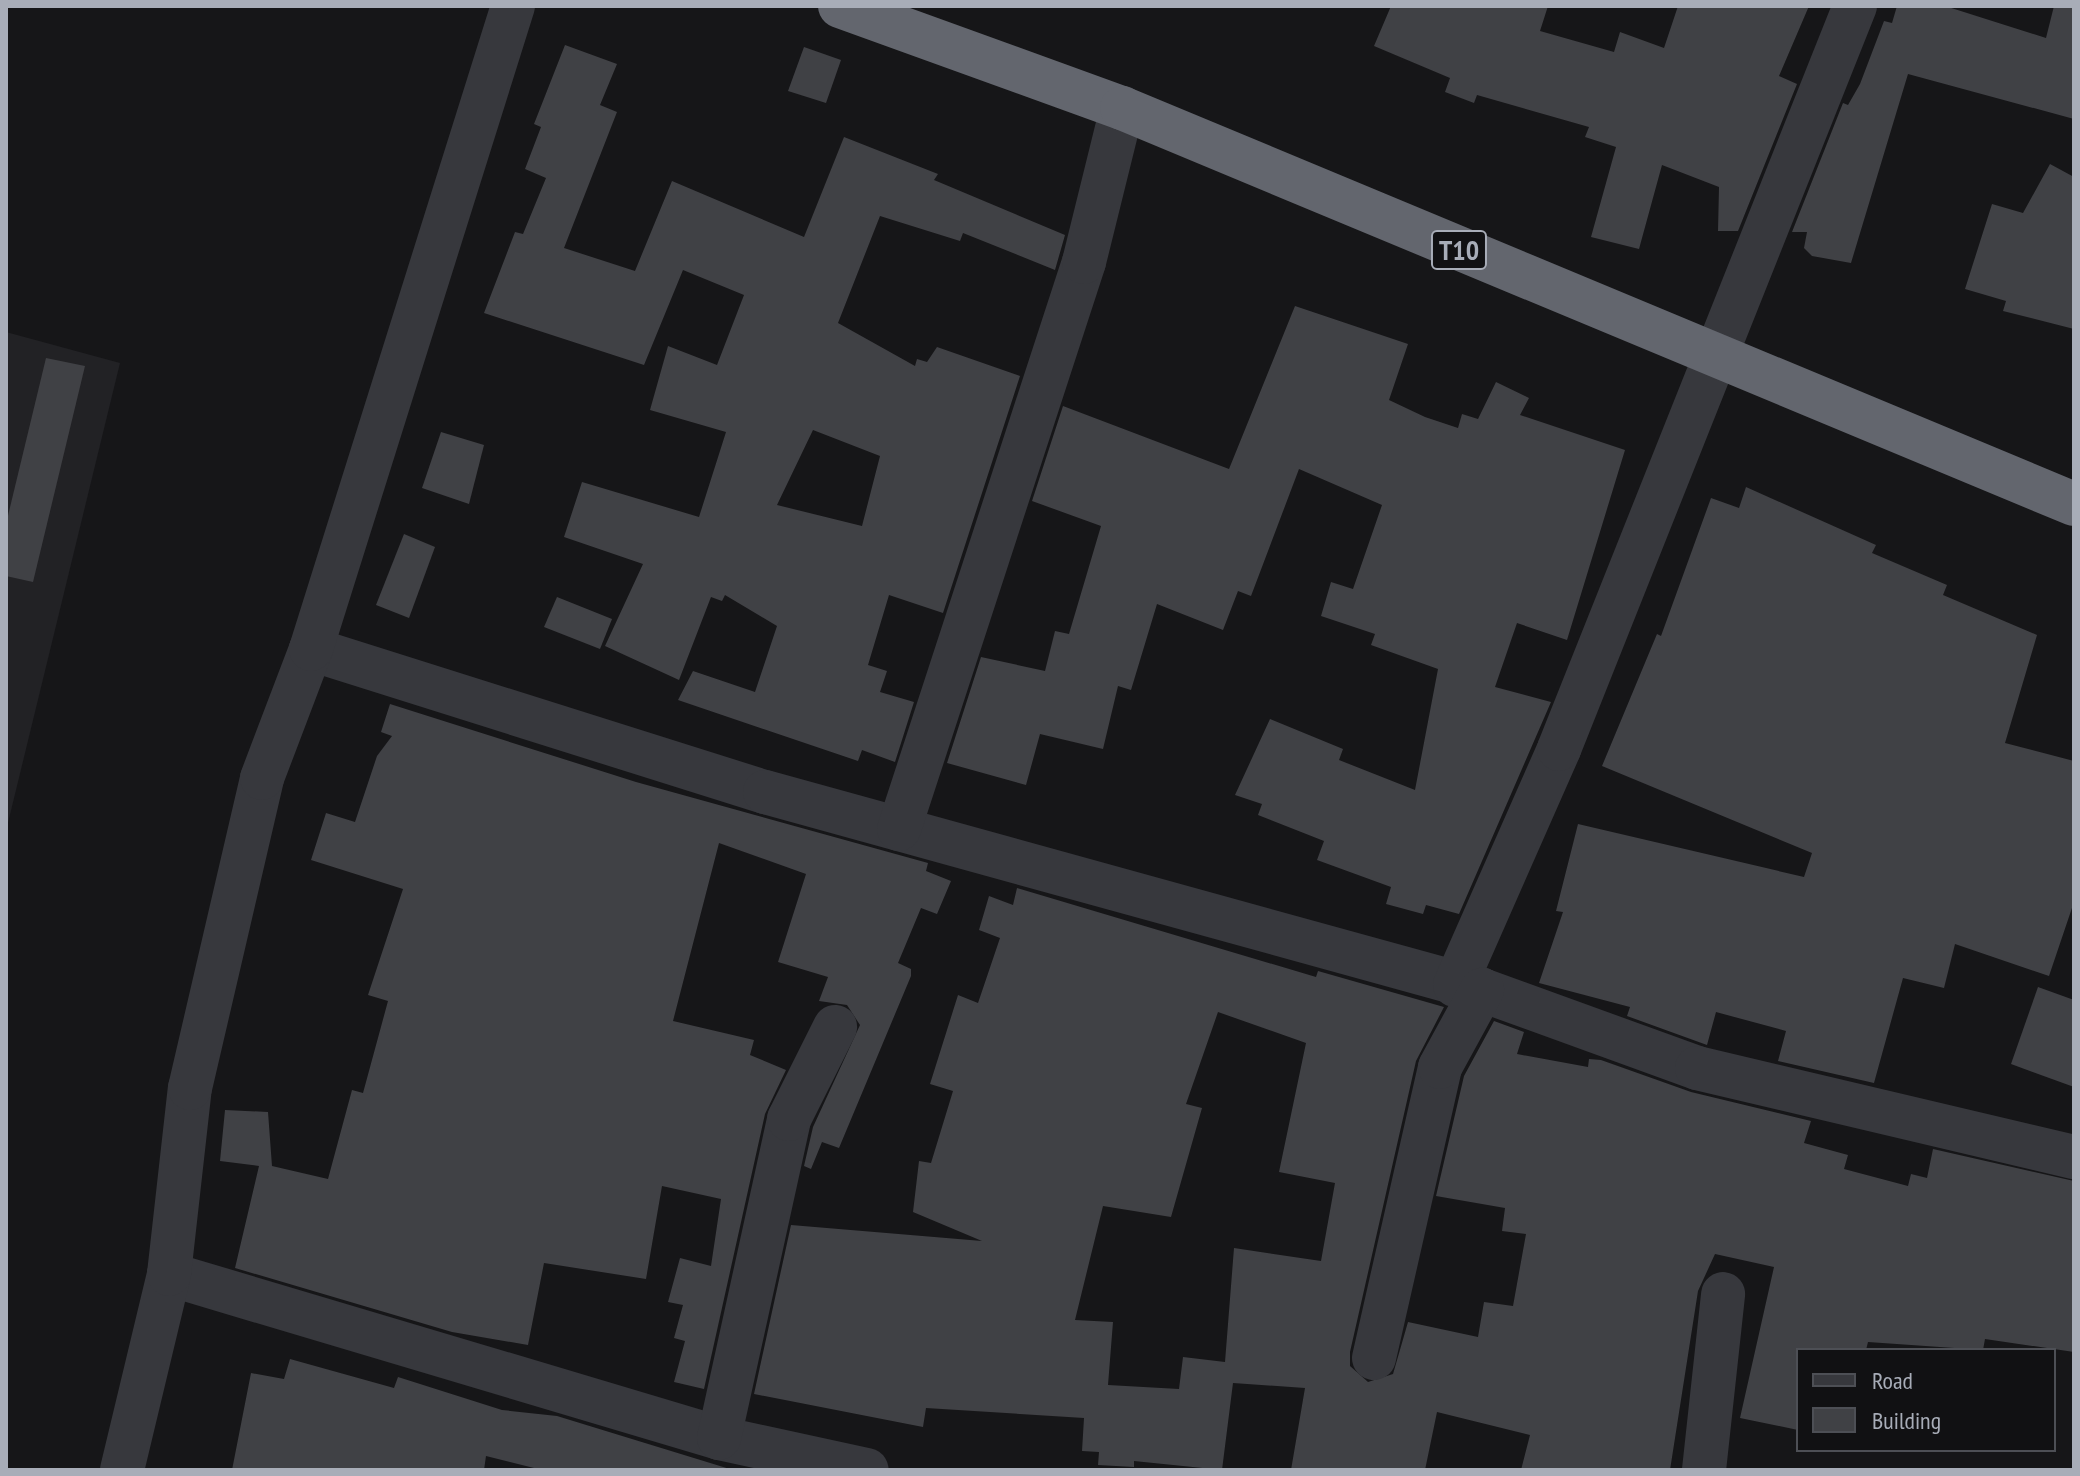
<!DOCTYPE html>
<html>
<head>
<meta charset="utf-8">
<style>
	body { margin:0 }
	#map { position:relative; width:2080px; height:1476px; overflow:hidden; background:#161618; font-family:"PT Sans Narrow",sans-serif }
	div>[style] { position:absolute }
	.built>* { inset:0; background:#222225 }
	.building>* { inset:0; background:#404145 }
	.minor>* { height:44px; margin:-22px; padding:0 22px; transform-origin:22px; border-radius:22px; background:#37383d }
	.highway>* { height:44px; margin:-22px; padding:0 22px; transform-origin:22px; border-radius:22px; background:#63666e }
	span { translate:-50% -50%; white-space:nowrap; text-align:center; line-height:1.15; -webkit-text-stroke:6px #111113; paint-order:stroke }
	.shield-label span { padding:2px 6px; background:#111113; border:2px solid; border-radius:6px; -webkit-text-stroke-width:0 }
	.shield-label { font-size:28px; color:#a8adb8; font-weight:700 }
	.frame { position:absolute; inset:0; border:8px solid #a8adb8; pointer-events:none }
	.legend { position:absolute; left:1796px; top:1348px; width:260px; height:104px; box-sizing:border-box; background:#111113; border:2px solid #4d4f55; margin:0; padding:10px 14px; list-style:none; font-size:24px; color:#a8adb8 }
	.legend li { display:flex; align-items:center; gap:16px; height:40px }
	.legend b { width:40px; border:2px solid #4d4f55 }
</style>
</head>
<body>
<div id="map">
	<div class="built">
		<div style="clip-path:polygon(6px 332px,120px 363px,6px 831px)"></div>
	</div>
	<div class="building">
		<div style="clip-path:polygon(1391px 6px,1548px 6px,1540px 31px,1614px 52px,1620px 32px,1664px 48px,1678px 6px,1809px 6px,1779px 76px,1797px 84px,1738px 231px,1718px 231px,1719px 187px,1662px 165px,1639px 249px,1591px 237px,1616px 147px,1585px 137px,1589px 127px,1477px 95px,1474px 103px,1445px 92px,1450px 78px,1374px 46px)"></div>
		<div style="clip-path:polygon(1897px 6px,1945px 6px,2046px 38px,2054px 6px,2074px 6px,2074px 119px,1908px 74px,1851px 263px,1812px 256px,1804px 248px,1807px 232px,1792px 232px,1843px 103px,1848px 105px,1860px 84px,1884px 21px,1892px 23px)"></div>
		<div style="clip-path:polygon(evenodd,565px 45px,617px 64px,600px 105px,617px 112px,564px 248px,635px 271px,672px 181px,804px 237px,844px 137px,938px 174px,934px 180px,1065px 235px,1055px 270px,963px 233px,960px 241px,880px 216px,838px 323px,915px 366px,917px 359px,927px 362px,937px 347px,1020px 376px,943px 613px,889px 595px,868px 665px,887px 671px,880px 692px,914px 702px,895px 762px,862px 750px,858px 761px,678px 700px,693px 671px,755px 692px,777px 626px,725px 595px,722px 601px,711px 597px,679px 680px,605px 646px,643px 564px,564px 537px,582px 482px,699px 517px,726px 432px,650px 410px,668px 346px,717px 365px,744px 295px,683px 270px,644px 365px,484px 313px,515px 232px,523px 234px,546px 178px,525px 169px,541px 127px,534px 124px,565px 45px,813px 430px,880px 456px,862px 526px,777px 505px,813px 430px)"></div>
		<div style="clip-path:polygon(804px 47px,841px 60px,826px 103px,788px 91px)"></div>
		<div style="clip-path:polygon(2050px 164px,2074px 177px,2074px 329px,2003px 311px,2006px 301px,1965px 289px,1992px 204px,2023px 213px)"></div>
		<div style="clip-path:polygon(1295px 306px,1408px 344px,1389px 400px,1425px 417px,1458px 428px,1462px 414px,1478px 419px,1496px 382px,1529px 398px,1520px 415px,1625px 450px,1567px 640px,1517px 623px,1495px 687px,1551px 702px,1459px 914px,1426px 905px,1423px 914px,1386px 904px,1391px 887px,1317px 860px,1324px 841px,1258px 815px,1262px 804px,1235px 795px,1270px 719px,1343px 749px,1339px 760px,1415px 790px,1438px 669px,1371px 645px,1375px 634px,1321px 616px,1331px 582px,1353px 589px,1382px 505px,1299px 469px,1251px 596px,1238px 591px,1223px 630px,1157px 604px,1131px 690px,1118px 686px,1103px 749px,1040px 734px,1026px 785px,947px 763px,981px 657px,1045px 671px,1055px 631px,1069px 634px,1101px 526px,1032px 501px,1063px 406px,1229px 469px)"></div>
		<div style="clip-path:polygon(46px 358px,85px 366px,33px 582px,6px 576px,6px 524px)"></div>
		<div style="clip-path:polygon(441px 432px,484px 445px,469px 504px,422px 488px)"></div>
		<div style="clip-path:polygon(1746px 487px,1876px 545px,1872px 553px,1947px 585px,1943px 595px,2037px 635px,2005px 743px,2074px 761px,2074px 902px,2049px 976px,1955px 944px,1944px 988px,1903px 978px,1874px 1083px,1778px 1061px,1786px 1031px,1716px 1012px,1707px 1045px,1627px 1016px,1630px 1007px,1539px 983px,1563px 912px,1556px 911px,1578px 824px,1804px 877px,1812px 853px,1602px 766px,1657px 634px,1661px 636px,1711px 498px,1739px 508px)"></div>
		<div style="clip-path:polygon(404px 534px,435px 547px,409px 618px,376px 605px)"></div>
		<div style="clip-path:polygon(557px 597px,612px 619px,600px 649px,544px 627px)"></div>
		<div style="clip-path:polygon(390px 704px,636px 782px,928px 863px,926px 871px,951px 881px,937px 914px,921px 908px,898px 963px,911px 969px,911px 976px,839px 1148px,822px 1142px,811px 1169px,804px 1166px,813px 1127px,860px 1025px,847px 1005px,819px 1001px,828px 977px,778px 962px,806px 874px,719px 843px,673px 1021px,754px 1040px,750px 1055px,786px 1070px,765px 1114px,704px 1389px,674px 1382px,685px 1341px,674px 1338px,683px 1305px,668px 1302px,680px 1258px,711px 1266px,721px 1199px,662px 1186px,646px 1279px,544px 1263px,528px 1345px,452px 1332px,235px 1268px,259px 1166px,220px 1161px,225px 1110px,268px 1112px,272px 1166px,328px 1179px,352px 1090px,363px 1093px,388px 1001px,368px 995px,403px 889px,311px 860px,326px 813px,355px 822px,377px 756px,392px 736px,381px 732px)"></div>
		<div style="clip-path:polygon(evenodd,1017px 888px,1316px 977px,1318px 971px,1444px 1007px,1416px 1061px,1350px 1352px,1350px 1366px,1368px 1382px,1393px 1374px,1408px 1322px,1478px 1337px,1484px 1302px,1513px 1306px,1526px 1234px,1502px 1231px,1505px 1208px,1436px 1196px,1464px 1076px,1494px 1021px,1524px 1032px,1517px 1054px,1588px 1067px,1589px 1059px,1601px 1060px,1691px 1092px,1811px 1121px,1804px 1143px,1848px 1155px,1844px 1169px,1908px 1186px,1911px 1174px,1927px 1178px,1933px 1149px,2074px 1181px,2074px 1352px,1985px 1339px,1983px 1350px,1868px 1342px,1866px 1350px,1798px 1350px,1798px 1430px,1740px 1418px,1774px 1267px,1715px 1254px,1698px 1291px,1670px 1470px,1521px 1470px,1530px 1435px,1437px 1412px,1425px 1470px,1291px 1470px,1305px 1388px,1233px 1383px,1222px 1470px,1134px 1461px,1134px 1467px,1098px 1465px,1099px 1452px,1082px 1451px,1084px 1418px,926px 1408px,923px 1427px,754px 1394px,791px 1225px,982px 1241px,913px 1212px,919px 1161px,931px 1163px,953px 1091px,930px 1084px,958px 995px,978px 1003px,1000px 938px,979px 930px,989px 896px,1013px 905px,1017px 888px,1218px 1012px,1306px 1043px,1279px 1172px,1335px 1183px,1321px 1261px,1234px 1248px,1225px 1362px,1183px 1357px,1179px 1389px,1108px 1385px,1113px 1322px,1075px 1320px,1103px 1206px,1171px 1217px,1202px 1108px,1186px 1104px,1218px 1012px)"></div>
		<div style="clip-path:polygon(2038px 987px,2074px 1000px,2074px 1087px,2011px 1064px)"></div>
		<div style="clip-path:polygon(290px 1359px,394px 1388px,398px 1377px,502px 1410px,557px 1416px,733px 1470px,542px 1470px,486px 1456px,484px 1470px,232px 1470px,251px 1373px,284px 1379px)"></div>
	</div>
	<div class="minor">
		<div style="left:311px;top:649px;width:476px;rotate:17.5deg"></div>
		<div style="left:765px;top:792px;width:744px;rotate:15.44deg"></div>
		<div style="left:1482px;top:990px;width:229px;rotate:19.9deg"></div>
		<div style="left:1697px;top:1068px;width:387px;rotate:13.3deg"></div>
		<div style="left:899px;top:829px;width:596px;rotate:-71.93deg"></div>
		<div style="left:1084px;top:262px;width:159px;rotate:-76.1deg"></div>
		<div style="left:1455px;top:985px;width:258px;rotate:-66.2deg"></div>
		<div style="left:1559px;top:749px;width:800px;rotate:-68.28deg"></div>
		<div style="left:169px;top:1274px;width:574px;rotate:16.6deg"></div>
		<div style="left:719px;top:1438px;width:151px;rotate:12.2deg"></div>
		<div style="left:1374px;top:1358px;width:298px;rotate:-77.2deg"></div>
		<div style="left:1440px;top:1067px;width:88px;rotate:-61.4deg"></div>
		<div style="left:719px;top:1438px;width:327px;rotate:-77.6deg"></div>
		<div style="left:789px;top:1119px;width:103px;rotate:-63.4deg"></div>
		<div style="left:122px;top:1470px;width:202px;rotate:-76.5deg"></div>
		<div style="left:169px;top:1274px;width:187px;rotate:-83.6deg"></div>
		<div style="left:190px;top:1088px;width:318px;rotate:-76.9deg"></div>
		<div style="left:262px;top:778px;width:138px;rotate:-69.2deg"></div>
		<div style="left:311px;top:649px;width:674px;rotate:-72.56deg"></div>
		<div style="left:1704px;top:1470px;width:177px;rotate:-83.8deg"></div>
	</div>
	<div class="highway">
		<div style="left:840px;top:6px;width:300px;rotate:19.9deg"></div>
		<div style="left:1122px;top:108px;width:1031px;rotate:22.59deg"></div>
	</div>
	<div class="shield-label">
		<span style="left:1459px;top:250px">T10</span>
	</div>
	<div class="frame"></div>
	<ul class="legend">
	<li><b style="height:10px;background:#37383d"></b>Road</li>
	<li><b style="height:22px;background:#404145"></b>Building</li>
	</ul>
</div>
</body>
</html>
